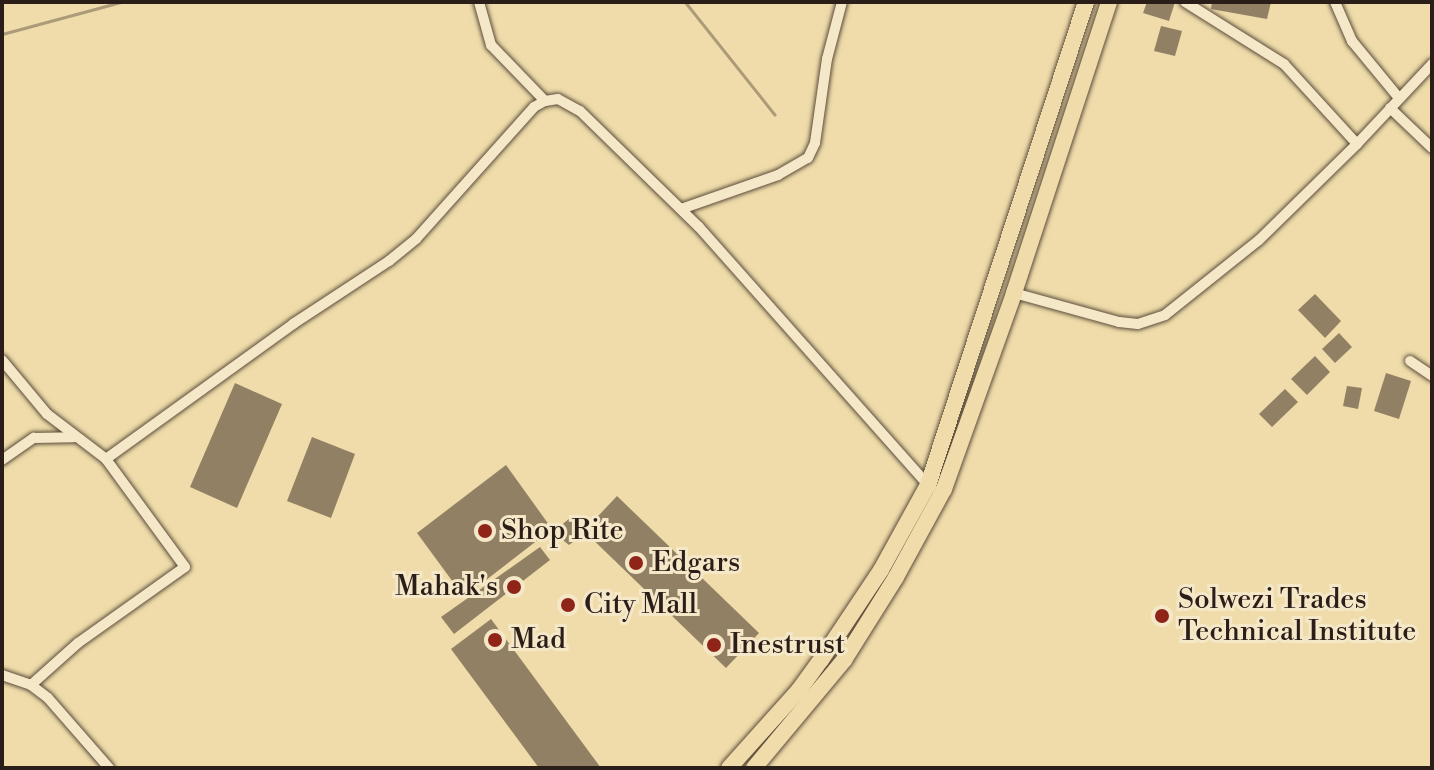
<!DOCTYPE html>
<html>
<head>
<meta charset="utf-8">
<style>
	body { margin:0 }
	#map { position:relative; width:1434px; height:770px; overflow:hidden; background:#efdcaa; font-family:"Libre Bodoni",serif }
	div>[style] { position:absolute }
	.stream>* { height:3px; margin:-1.5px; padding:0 1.5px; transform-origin:1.5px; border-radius:1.5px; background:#ac9b78 }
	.building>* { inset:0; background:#918063 }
	.roads { filter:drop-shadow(0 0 2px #5c4d3c) drop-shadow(0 0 2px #5c4d3c) }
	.minor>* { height:10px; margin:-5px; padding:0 5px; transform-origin:5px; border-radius:5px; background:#f5e8c8 }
	.trunk>* { height:16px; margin:-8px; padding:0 8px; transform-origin:8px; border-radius:8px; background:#efdcaa }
	.dots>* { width:22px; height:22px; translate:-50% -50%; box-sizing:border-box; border:4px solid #f5e8c8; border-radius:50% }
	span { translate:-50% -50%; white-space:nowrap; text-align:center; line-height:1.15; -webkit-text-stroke:6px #f5e8c8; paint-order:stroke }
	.poi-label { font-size:28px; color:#2b1d17 }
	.left { translate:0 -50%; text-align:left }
	.right { translate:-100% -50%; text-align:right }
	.frame { position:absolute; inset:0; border:4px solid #2b1d17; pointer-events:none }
</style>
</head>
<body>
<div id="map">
	<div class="stream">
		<div style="left:685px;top:2px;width:144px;rotate:51.5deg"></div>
		<div style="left:2px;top:34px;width:123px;rotate:-15.1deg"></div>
	</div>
	<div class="building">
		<div style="clip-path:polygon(1147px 2px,1175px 2px,1169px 21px,1143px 13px)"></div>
		<div style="clip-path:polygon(1212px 2px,1271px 2px,1267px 19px,1211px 9px)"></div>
		<div style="clip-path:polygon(1161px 26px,1182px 31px,1175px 56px,1154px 51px)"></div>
		<div style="clip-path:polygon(1315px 294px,1341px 321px,1325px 338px,1298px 310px)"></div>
		<div style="clip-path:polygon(1339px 333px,1352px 347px,1335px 363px,1322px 349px)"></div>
		<div style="clip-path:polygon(1315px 356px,1330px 372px,1307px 395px,1291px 379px)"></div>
		<div style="clip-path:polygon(1386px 373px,1411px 381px,1399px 419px,1374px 411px)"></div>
		<div style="clip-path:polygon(235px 383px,282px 404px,237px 508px,190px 487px)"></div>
		<div style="clip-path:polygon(1347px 386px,1362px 388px,1358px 409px,1343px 406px)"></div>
		<div style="clip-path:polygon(1285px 389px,1298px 402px,1272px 427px,1259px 414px)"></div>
		<div style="clip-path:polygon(312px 437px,355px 454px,331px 518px,287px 501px)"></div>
		<div style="clip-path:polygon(506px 465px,552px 529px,464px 597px,417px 533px)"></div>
		<div style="clip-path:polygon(617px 496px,759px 633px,726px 668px,584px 531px)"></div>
		<div style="clip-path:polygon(570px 518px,582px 535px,569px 545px,553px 532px)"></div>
		<div style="clip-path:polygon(540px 547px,550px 560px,454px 634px,441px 617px)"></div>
		<div style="clip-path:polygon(491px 619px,601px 768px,539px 768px,451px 649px)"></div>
	</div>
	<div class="roads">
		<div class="minor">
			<div style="left:479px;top:2px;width:45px;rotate:74.4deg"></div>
			<div style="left:491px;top:45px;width:78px;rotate:46deg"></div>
			<div style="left:1185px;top:2px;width:117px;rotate:32.1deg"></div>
			<div style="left:1284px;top:64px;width:108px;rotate:47.6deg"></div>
			<div style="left:1335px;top:2px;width:43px;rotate:66.4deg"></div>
			<div style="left:1352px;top:41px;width:74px;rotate:50.5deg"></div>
			<div style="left:1390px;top:108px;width:58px;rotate:43.6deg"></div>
			<div style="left:681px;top:209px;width:103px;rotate:-19.3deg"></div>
			<div style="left:778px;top:175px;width:34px;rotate:-30deg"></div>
			<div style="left:808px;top:158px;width:17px;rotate:-65deg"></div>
			<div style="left:815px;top:143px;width:85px;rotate:-81.9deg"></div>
			<div style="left:827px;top:59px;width:59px;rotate:-75.3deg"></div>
			<div style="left:1014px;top:293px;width:109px;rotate:15.4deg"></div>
			<div style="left:1119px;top:322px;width:19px;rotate:6deg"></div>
			<div style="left:1138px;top:324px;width:28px;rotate:-18deg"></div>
			<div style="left:1165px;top:315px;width:120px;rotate:-38.6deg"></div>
			<div style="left:1259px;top:240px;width:137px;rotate:-44.4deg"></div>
			<div style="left:1357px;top:144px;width:110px;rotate:-46.8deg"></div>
			<div style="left:2px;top:360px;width:70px;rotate:50.2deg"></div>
			<div style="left:47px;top:414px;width:74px;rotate:37.3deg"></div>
			<div style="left:1410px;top:361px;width:27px;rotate:34deg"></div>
			<div style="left:2px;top:460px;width:39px;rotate:-35deg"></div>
			<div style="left:34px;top:438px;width:39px;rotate:-1deg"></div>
			<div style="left:2px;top:675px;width:31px;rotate:19deg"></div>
			<div style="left:31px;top:685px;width:21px;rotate:37deg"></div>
			<div style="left:48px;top:698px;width:93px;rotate:48.9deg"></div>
			<div style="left:31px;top:685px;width:63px;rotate:-41.8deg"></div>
			<div style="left:78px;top:643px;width:131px;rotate:-35.4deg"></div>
			<div style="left:185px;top:567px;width:134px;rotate:-126.2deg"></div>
			<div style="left:106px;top:459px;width:231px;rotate:-35.8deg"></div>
			<div style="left:293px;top:324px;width:115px;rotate:-33.3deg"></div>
			<div style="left:389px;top:261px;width:35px;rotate:-39deg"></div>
			<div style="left:416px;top:239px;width:177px;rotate:-48.2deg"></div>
			<div style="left:534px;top:107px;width:13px;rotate:-29deg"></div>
			<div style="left:545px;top:101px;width:13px;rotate:-9deg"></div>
			<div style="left:558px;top:99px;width:25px;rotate:29deg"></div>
			<div style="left:580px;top:111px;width:166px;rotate:44.3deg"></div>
			<div style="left:699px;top:227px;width:345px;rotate:48.4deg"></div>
		</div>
		<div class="trunk">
			<div style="left:729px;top:768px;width:105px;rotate:-48.1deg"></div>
			<div style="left:799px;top:690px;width:37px;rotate:-54deg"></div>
			<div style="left:821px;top:660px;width:108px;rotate:-56.3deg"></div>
			<div style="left:881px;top:570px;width:97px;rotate:-61.1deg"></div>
			<div style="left:928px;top:485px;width:508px;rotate:-71.89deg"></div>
			<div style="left:754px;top:768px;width:141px;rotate:-50.2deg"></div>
			<div style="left:844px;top:660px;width:98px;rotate:-57.9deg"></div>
			<div style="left:896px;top:577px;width:100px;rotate:-61.4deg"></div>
			<div style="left:944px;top:489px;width:208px;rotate:-70.3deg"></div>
			<div style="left:1014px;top:293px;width:306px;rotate:-71.9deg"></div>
		</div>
	</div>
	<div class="dots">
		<div style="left:485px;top:531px;background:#8f2418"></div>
		<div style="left:636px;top:563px;background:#8f2418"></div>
		<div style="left:514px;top:587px;background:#8f2418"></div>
		<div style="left:568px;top:605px;background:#8f2418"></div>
		<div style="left:1162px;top:616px;background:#8f2418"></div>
		<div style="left:495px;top:640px;background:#8f2418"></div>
		<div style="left:714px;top:645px;background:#8f2418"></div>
	</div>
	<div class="poi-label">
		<span class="left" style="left:501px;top:531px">Shop Rite</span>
		<span class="left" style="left:652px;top:563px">Edgars</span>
		<span class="right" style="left:498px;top:587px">Mahak's</span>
		<span class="left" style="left:1178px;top:616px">Solwezi Trades<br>Technical Institute</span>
		<span class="left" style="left:584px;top:605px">City Mall</span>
		<span class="left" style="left:511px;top:640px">Mad</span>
		<span class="left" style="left:730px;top:645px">Inestrust</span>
	</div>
	<div class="frame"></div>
</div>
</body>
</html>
